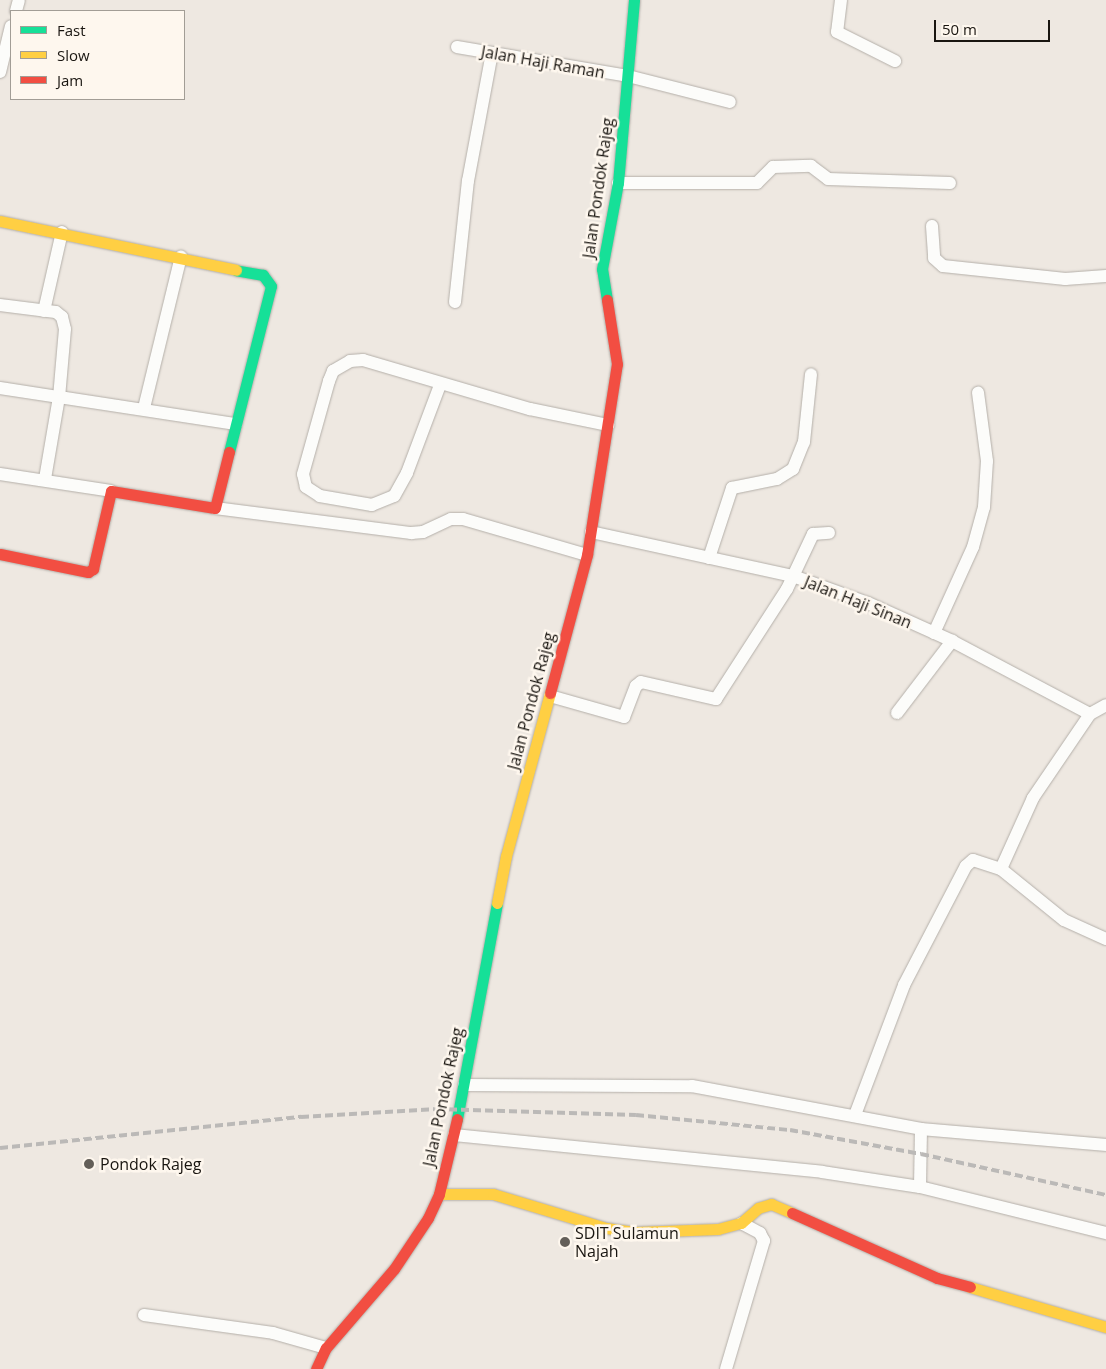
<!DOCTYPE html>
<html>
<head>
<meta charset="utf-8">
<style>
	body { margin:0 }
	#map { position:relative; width:1106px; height:1369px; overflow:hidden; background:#eee8e1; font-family:"Open Sans",sans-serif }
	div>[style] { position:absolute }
	.roads { filter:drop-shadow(0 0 1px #b4afa9) drop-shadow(0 0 1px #b4afa9) }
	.street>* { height:12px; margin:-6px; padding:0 6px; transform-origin:6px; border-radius:6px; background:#fcfcfa }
	.fast>* { height:11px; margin:-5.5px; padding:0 5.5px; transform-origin:5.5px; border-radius:5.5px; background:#16e098 }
	.slow>* { height:11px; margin:-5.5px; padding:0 5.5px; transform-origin:5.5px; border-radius:5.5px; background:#ffcf43 }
	.jam>* { height:11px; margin:-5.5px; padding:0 5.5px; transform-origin:5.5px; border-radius:5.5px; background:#f24e42 }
	.rail>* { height:4px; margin-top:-2px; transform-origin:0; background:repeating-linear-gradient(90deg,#bbb9b7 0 8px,transparent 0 12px) }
	.dots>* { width:14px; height:14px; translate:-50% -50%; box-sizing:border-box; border:2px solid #fef7ee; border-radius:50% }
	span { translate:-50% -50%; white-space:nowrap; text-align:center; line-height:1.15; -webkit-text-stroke:5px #fef7ee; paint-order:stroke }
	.street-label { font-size:16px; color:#191510 }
	.poi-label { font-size:16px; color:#191510 }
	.left { translate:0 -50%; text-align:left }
	.legend { position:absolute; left:10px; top:10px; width:175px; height:90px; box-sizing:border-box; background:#fef7ee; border:1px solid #a29d95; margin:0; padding:6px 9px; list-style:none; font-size:15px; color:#191510 }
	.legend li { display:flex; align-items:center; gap:10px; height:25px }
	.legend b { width:25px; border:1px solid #a29d95 }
	.scale { position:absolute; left:934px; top:20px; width:116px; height:22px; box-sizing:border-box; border:2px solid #191510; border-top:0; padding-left:6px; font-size:15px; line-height:18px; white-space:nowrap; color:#191510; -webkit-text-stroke:4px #fef7ee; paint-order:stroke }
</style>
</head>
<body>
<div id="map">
	<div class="roads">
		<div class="street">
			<div style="left:841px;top:0;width:32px;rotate:97deg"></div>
			<div style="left:837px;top:32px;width:65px;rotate:26.6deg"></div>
			<div style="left:16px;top:11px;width:11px;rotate:-75deg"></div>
			<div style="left:457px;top:47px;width:173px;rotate:9.6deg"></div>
			<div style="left:628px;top:76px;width:105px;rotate:14.3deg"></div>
			<div style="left:0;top:72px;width:47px;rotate:-76.6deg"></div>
			<div style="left:618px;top:183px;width:139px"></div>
			<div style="left:757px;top:183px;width:23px;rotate:-45deg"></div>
			<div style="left:773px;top:167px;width:38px;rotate:-2deg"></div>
			<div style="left:811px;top:166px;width:21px;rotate:37deg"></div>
			<div style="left:828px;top:179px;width:122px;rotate:1.9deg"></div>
			<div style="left:932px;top:226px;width:32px;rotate:86deg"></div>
			<div style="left:934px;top:258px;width:12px;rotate:42deg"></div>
			<div style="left:943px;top:266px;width:123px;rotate:6.1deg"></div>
			<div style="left:1065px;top:279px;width:41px;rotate:-4.2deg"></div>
			<div style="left:455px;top:302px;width:122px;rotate:-83.9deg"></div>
			<div style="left:468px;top:181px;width:130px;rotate:-79.4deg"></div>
			<div style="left:0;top:305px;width:56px;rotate:7.1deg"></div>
			<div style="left:56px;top:312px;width:8px;rotate:40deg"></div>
			<div style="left:62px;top:317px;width:12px;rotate:76deg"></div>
			<div style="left:65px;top:329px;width:68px;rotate:95deg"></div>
			<div style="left:59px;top:397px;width:179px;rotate:8.7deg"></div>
			<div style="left:44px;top:311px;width:81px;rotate:-77.2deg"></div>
			<div style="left:440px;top:385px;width:94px;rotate:110.6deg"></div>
			<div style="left:407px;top:473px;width:26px;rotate:119deg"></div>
			<div style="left:394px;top:496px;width:24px;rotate:158deg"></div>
			<div style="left:372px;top:505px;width:53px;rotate:-170.2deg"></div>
			<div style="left:320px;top:496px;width:17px;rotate:-147deg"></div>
			<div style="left:306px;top:487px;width:13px;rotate:-103deg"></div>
			<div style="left:303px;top:474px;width:97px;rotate:-74.4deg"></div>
			<div style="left:329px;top:381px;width:11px;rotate:-68deg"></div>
			<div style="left:333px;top:371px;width:20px;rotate:-30deg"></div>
			<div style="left:350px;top:361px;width:13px;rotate:-4deg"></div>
			<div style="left:363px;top:360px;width:174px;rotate:16.4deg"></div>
			<div style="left:530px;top:409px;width:80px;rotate:11.6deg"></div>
			<div style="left:0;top:388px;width:60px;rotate:8.7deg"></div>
			<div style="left:59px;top:397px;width:83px;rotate:99.7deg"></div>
			<div style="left:144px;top:408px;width:156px;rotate:-76.3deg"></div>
			<div style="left:0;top:474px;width:112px;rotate:8.7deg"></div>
			<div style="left:215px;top:508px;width:198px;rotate:7.3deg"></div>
			<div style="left:411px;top:533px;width:12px;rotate:-5deg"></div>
			<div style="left:423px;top:532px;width:31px;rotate:-25deg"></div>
			<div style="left:451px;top:519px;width:12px"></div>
			<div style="left:463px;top:519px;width:129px;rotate:16.2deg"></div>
			<div style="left:591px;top:532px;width:207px;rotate:12.3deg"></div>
			<div style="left:793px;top:576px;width:80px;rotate:19.8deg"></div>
			<div style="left:868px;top:603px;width:92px;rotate:24.3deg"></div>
			<div style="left:952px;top:641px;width:156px;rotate:27.9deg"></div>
			<div style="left:1090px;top:714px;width:18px;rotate:-29deg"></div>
			<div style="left:709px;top:558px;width:74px;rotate:-71.8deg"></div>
			<div style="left:732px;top:488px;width:46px;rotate:-11.3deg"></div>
			<div style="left:777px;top:479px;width:19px;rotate:-32deg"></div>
			<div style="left:793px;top:469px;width:29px;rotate:-68deg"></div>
			<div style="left:804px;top:442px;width:68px;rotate:-84.1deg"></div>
			<div style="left:934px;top:633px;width:94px;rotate:-65.6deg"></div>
			<div style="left:973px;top:547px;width:41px;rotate:-74.6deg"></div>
			<div style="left:984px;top:507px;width:46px;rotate:-86.3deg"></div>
			<div style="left:987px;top:461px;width:69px;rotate:-97.5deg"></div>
			<div style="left:550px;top:696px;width:77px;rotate:15.8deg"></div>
			<div style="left:624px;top:717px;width:33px;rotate:-69deg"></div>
			<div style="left:636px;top:686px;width:6px;rotate:-39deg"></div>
			<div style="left:641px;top:682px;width:77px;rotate:12.8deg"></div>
			<div style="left:716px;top:699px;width:131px;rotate:-57.2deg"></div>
			<div style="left:787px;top:589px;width:61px;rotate:-64.7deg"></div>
			<div style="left:813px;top:534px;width:16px;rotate:-4deg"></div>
			<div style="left:897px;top:713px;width:91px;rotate:-52.6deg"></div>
			<div style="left:1090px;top:714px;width:102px;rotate:124.2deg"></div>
			<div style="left:1033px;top:798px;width:78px;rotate:114.3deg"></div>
			<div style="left:1001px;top:869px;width:81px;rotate:39deg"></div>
			<div style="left:1064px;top:920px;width:46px;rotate:24.3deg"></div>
			<div style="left:464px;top:1085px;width:228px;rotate:0.3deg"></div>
			<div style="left:692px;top:1086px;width:233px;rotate:10.6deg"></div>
			<div style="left:921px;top:1129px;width:186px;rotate:4.9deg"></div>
			<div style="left:855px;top:1115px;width:139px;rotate:-69.3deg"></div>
			<div style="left:904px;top:985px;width:134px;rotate:-62.5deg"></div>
			<div style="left:966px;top:866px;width:9px;rotate:-41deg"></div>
			<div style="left:973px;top:860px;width:29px;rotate:18deg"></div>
			<div style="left:921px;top:1129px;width:58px;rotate:91deg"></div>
			<div style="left:920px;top:1187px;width:192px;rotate:13.9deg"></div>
			<div style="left:454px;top:1135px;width:370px;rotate:5.7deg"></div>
			<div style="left:822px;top:1172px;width:99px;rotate:8.7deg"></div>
			<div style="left:144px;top:1315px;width:130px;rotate:7.9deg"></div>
			<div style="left:273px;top:1333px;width:55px;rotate:15.8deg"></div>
			<div style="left:726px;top:1369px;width:134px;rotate:-73.5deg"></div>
			<div style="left:764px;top:1241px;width:9px;rotate:-117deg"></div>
			<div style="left:760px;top:1233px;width:21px;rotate:-152deg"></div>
		</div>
		<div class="fast">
			<div style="left:607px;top:300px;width:31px;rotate:-99deg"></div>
			<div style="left:602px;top:269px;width:87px;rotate:-79.5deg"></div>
			<div style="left:618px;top:183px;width:184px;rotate:-85deg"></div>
			<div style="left:229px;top:452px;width:171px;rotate:-75.8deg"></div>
			<div style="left:271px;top:286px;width:14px;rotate:-126deg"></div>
			<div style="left:263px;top:275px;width:27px;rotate:-170deg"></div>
			<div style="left:457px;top:1119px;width:220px;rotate:-79.5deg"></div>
		</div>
		<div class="slow">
			<div style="left:0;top:221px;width:241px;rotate:11.7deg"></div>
			<div style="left:497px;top:903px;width:48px;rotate:-79.2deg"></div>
			<div style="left:506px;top:856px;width:169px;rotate:-74.9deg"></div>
			<div style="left:439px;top:1194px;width:54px"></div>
			<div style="left:493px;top:1194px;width:118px;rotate:16.7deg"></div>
			<div style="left:606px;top:1228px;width:30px;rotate:8deg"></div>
			<div style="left:636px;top:1232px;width:82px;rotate:-2.1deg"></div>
			<div style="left:718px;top:1229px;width:24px;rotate:-15deg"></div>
			<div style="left:741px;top:1223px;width:23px;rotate:-41deg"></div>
			<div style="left:758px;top:1208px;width:14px;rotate:-17deg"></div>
			<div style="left:771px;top:1204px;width:23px;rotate:23deg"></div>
			<div style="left:970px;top:1287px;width:142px;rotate:16.4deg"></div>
		</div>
		<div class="jam">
			<div style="left:0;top:554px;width:90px;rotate:11.6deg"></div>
			<div style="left:88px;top:572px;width:6px;rotate:-31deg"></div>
			<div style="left:93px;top:569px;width:80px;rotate:-77deg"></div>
			<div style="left:111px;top:491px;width:105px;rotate:9.3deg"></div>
			<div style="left:215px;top:508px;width:58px;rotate:-76deg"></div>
			<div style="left:550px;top:693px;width:143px;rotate:-75deg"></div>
			<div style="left:587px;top:555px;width:193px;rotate:-81.1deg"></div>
			<div style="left:617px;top:364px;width:65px;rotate:-98.9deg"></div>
			<div style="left:792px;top:1213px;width:159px;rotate:24.1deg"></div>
			<div style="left:937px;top:1278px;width:34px;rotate:15deg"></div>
			<div style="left:316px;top:1369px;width:23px;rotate:-65deg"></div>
			<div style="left:326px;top:1348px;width:104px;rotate:-49.3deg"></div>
			<div style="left:394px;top:1269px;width:61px;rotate:-56.3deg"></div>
			<div style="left:428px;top:1218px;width:26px;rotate:-65deg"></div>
			<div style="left:439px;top:1194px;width:77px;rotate:-76.5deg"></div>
		</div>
	</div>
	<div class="rail">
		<div style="left:0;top:1148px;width:303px;rotate:-5.9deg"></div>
		<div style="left:301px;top:1117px;width:136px;rotate:-3.4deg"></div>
		<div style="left:437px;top:1109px;width:199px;rotate:1.7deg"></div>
		<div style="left:636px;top:1115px;width:155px;rotate:5.6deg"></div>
		<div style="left:790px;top:1130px;width:133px;rotate:10.4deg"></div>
		<div style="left:921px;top:1154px;width:189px;rotate:12.5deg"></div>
	</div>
	<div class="dots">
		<div style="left:89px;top:1164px;background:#645f59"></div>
		<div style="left:565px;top:1242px;background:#645f59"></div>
	</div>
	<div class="street-label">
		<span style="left:543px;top:62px;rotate:10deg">Jalan Haji Raman</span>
		<span style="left:598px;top:188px;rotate:-82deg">Jalan Pondok Rajeg</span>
		<span style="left:858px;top:602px;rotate:22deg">Jalan Haji Sinan</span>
		<span style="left:531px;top:701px;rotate:-75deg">Jalan Pondok Rajeg</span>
		<span style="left:443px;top:1097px;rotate:-78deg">Jalan Pondok Rajeg</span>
	</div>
	<div class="poi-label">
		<span class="left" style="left:100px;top:1164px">Pondok Rajeg</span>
		<span class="left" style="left:575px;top:1242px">SDIT Sulamun<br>Najah</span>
	</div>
	<ul class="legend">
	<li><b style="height:6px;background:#16e098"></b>Fast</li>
	<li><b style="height:6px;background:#ffcf43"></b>Slow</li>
	<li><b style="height:6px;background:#f24e42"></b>Jam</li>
	</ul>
	<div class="scale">50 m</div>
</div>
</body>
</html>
